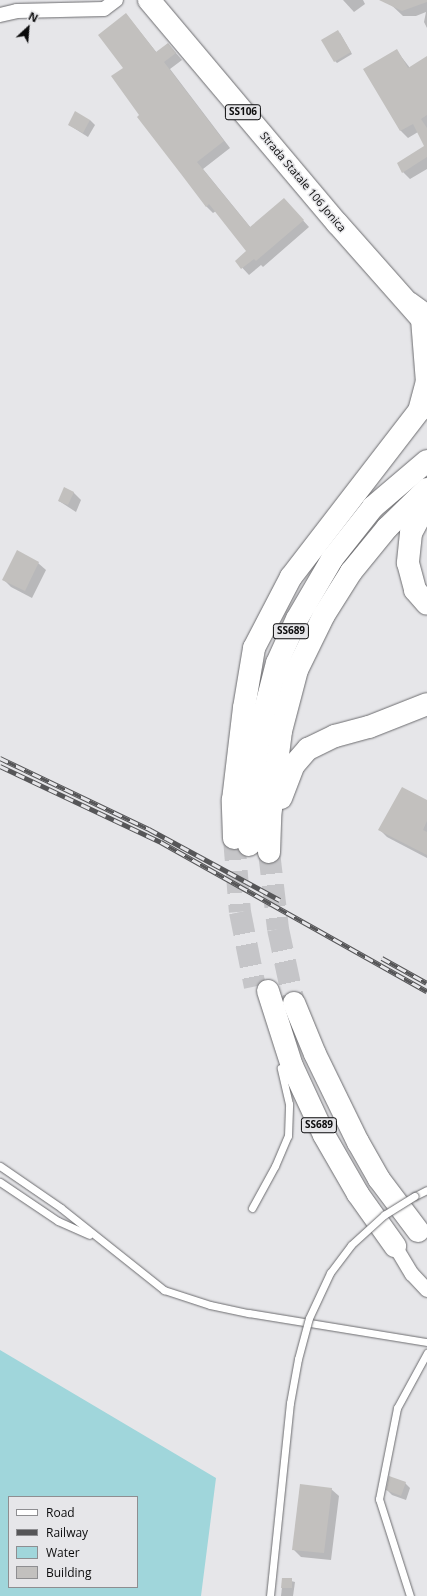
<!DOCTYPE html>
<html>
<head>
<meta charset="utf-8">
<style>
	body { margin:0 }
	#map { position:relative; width:427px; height:1596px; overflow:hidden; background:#e6e6e9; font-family:"Open Sans",sans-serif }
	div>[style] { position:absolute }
	.water>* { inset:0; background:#a0d6db }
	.shadow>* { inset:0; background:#0003 }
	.building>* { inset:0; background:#c2c0be }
	.highway-tunnel>* { height:22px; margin-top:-11px; transform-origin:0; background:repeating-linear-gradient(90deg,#c5c5c8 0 22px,transparent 0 33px) }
	.roads { filter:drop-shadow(0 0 1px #6c6c6f) drop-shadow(0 0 1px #6c6c6f) }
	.lane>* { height:7px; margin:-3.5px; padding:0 3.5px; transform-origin:3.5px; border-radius:3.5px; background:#fff }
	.street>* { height:14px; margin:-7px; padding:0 7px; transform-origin:7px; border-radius:7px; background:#fff }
	.primary>* { height:22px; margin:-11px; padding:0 11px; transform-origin:11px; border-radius:11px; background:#fff }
	.highway>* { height:22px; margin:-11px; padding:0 11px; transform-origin:11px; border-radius:11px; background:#fff }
	.rail>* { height:4.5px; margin-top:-2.25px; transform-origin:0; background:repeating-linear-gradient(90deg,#e6e6e9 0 9px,#565658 0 18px); box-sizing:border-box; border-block:1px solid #565658 }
	.bridges { filter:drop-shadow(0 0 1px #6c6c6f) drop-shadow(0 0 1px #6c6c6f) }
	.lane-bridge>* { height:7px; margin:-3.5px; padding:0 3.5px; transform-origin:3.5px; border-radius:3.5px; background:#fff }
	span { translate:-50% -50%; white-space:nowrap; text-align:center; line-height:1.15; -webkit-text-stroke:3px #e6e6e9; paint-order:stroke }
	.shield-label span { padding:1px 3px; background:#e6e6e9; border:1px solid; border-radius:3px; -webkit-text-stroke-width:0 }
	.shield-label { font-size:10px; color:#0b0b0c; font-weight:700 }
	.street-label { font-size:11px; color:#0b0b0c }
	.legend { position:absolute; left:8px; top:1496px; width:130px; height:92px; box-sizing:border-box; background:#e6e6e9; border:1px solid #8e8e91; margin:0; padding:5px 7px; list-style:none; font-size:12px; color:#0b0b0c }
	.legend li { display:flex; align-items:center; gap:8px; height:20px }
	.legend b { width:20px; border:1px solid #8e8e91 }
	.north { position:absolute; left:8px; top:8px; width:40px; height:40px; -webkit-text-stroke:3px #e6e6e9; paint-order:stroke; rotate:26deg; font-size:11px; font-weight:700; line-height:16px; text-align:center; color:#0b0b0c }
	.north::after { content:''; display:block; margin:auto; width:14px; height:18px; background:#0b0b0c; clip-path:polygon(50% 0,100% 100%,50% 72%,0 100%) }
</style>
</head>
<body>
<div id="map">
	<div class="water">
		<div style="clip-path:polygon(evenodd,0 1350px,216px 1478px,201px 1596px,0 1596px,0 1350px,9px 1497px,137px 1497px,137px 1587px,9px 1587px,9px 1497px)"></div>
	</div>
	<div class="shadow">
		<div style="clip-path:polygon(343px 0,363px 0,365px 4px,354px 12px)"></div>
		<div style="clip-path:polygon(427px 0,427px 28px,424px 22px,426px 12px,416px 16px,403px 16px,386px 0)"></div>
		<div style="clip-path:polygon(126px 14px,157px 53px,168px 44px,182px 60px,170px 69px,230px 148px,203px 169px,251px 228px,284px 199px,309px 227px,263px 267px,261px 265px,249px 275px,236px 261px,247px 251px,216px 211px,213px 213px,206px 206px,141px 115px,124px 68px)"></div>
		<div style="clip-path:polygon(340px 33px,352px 54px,337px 63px,335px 61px)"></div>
		<div style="clip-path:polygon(397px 51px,410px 68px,427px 57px,427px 169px,410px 179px,403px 172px,426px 146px,418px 132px,408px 138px,401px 131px,365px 70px)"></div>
		<div style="clip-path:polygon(90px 120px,95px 125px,88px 137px,69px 125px)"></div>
		<div style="clip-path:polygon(73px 492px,81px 500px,76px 512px,59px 501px)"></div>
		<div style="clip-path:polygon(38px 563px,46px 570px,32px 598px,11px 587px,3px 579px)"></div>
		<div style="clip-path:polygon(427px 801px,427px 858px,387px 837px,379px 829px)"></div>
		<div style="clip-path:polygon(405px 1483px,410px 1488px,406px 1500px,392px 1495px,387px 1490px)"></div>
		<div style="clip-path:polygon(331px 1489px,339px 1496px,331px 1560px,301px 1557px,293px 1549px)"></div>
		<div style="clip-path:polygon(283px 1579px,295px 1582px,293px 1596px,281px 1596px)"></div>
	</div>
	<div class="building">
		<div style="clip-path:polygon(379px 0,427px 0,427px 2px,402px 11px)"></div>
		<div style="clip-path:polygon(126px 13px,156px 52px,168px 43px,176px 53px,164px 62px,224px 141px,197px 162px,250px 227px,284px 198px,304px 220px,256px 261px,254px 259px,241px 269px,235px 261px,246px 251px,209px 204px,206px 207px,181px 174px,137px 117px,139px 115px,111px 76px,123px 68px,98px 35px)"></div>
		<div style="clip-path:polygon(338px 30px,351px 52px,334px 62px,321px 40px)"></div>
		<div style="clip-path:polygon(397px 49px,408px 68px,427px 56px,427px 115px,421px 119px,427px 128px,427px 157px,402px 173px,397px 163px,424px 146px,413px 124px,400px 131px,363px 69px)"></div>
		<div style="clip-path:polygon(75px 111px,90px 120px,83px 133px,68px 125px)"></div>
		<div style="clip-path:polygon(64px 487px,74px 492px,68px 505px,58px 501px)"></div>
		<div style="clip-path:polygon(17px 550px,39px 562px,25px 591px,2px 580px)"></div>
		<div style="clip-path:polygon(402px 787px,427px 800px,427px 821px,423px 830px,427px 832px,427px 855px,378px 830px)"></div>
		<div style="clip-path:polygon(389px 1476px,406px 1482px,401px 1496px,386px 1490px)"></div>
		<div style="clip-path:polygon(300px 1484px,332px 1488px,324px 1553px,292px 1550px)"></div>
		<div style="clip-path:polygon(282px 1578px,292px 1578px,292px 1588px,281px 1588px)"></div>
	</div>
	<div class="highway-tunnel">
		<div style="left:234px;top:838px;width:74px;rotate:85.4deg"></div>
		<div style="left:240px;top:912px;width:76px;rotate:78.7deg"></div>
		<div style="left:269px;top:852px;width:78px;rotate:83.3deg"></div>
		<div style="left:278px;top:929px;width:76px;rotate:77.8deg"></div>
	</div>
	<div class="roads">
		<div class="lane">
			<div style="left:0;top:1166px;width:74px;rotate:34.5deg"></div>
			<div style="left:61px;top:1208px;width:132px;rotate:38.5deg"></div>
			<div style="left:164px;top:1290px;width:48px;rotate:18.1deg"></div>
			<div style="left:210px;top:1305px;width:40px;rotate:12deg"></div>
			<div style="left:249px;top:1313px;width:180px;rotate:9.3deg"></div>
			<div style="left:0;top:1182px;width:70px;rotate:33.9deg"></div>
			<div style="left:58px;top:1221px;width:34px;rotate:24deg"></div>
			<div style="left:415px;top:1196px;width:13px;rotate:-27deg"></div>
			<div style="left:252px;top:1208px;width:48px;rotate:-61.3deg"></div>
			<div style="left:275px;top:1166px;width:33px;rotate:-67deg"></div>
			<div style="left:288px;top:1136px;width:32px;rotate:-88deg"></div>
			<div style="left:289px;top:1104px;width:37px;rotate:-103deg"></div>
			<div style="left:410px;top:1596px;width:102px;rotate:-107.7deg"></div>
			<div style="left:379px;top:1499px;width:93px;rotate:-78.8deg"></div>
			<div style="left:397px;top:1408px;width:63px;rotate:-61.4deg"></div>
		</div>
		<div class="street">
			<div style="left:0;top:15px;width:17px;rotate:-13deg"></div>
			<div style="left:17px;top:11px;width:87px;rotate:-1.3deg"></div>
			<div style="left:104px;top:9px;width:15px;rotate:-37deg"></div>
			<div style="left:395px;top:1246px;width:33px;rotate:59deg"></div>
			<div style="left:412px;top:1274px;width:22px;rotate:47deg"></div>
		</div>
		<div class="primary">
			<div style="left:149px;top:0;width:292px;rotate:49.9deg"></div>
			<div style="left:337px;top:223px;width:127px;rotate:48.5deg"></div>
		</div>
		<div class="highway">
			<div style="left:409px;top:303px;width:22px;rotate:36deg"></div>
			<div style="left:422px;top:319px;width:63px;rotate:85.5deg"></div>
			<div style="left:427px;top:503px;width:34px;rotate:118deg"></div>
			<div style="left:411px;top:533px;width:30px;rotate:96deg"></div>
			<div style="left:408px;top:563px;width:28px;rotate:75deg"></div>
			<div style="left:415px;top:590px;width:18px;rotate:49deg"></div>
			<div style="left:281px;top:798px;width:34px;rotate:-69deg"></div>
			<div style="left:293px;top:766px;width:23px;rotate:-49deg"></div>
			<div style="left:308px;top:749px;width:30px;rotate:-26deg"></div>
			<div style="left:335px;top:736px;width:35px;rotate:-15deg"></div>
			<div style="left:369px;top:727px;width:62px;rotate:-21.6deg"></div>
			<div style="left:234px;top:838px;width:38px;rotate:-92deg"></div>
			<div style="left:233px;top:800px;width:93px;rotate:-83.2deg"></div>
			<div style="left:244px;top:708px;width:61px;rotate:-80.5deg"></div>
			<div style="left:254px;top:648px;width:80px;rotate:-62.5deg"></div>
			<div style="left:291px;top:577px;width:210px;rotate:-52.4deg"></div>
			<div style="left:419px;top:411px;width:30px;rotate:-75deg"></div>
			<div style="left:249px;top:845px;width:44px;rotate:-87.4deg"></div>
			<div style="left:251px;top:801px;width:73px;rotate:-82.9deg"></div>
			<div style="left:260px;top:729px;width:68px;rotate:-75.6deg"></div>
			<div style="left:277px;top:663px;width:48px;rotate:-65.6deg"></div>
			<div style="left:297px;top:619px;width:69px;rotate:-59.7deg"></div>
			<div style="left:332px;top:559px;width:66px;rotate:-51.7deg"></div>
			<div style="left:373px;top:507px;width:71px;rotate:-40.4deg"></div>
			<div style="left:269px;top:852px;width:35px;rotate:-88deg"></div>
			<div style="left:270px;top:817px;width:87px;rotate:-82.7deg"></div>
			<div style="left:281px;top:731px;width:63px;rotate:-75.3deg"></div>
			<div style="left:297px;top:670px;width:61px;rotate:-63.9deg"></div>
			<div style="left:324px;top:615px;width:51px;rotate:-57.9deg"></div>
			<div style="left:351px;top:572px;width:57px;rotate:-50.7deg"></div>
			<div style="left:387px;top:528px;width:56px;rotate:-44.3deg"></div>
			<div style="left:268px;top:991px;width:79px;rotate:72.3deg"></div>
			<div style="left:292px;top:1066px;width:76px;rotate:65.1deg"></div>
			<div style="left:324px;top:1135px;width:68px;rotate:60deg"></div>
			<div style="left:358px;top:1194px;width:64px;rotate:54.6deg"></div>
			<div style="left:294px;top:1003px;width:55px;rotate:67.6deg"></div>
			<div style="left:315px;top:1054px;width:98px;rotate:64deg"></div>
			<div style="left:358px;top:1142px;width:43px;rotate:60.4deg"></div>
			<div style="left:379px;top:1179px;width:65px;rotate:53.1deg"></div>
		</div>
	</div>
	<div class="rail">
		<div style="left:0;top:758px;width:165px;rotate:25.5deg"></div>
		<div style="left:149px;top:829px;width:149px;rotate:28.5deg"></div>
		<div style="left:0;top:766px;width:178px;rotate:25.3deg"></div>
		<div style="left:161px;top:842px;width:305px;rotate:29.3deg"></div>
		<div style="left:382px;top:958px;width:51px;rotate:29.1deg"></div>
	</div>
	<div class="bridges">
		<div class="lane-bridge">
			<div style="left:270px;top:1596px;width:194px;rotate:-84.1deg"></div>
			<div style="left:290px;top:1403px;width:45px;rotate:-79.7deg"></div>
			<div style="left:298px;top:1359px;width:42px;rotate:-75deg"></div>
			<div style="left:309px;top:1318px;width:50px;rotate:-65deg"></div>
			<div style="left:330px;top:1273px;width:35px;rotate:-53deg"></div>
			<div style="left:351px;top:1245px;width:45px;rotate:-42.3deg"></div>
			<div style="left:384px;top:1215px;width:36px;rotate:-32deg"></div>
		</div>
	</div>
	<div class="shield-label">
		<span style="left:243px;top:112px">SS106</span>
		<span style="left:291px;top:631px">SS689</span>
		<span style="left:319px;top:1125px">SS689</span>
	</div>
	<div class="street-label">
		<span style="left:303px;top:182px;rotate:50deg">Strada Statale 106 Jonica</span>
	</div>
	<ul class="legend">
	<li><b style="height:5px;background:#fff"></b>Road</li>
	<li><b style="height:5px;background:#565658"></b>Railway</li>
	<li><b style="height:11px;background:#a0d6db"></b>Water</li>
	<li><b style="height:11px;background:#c2c0be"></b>Building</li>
	</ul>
	<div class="north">N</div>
</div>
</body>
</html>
